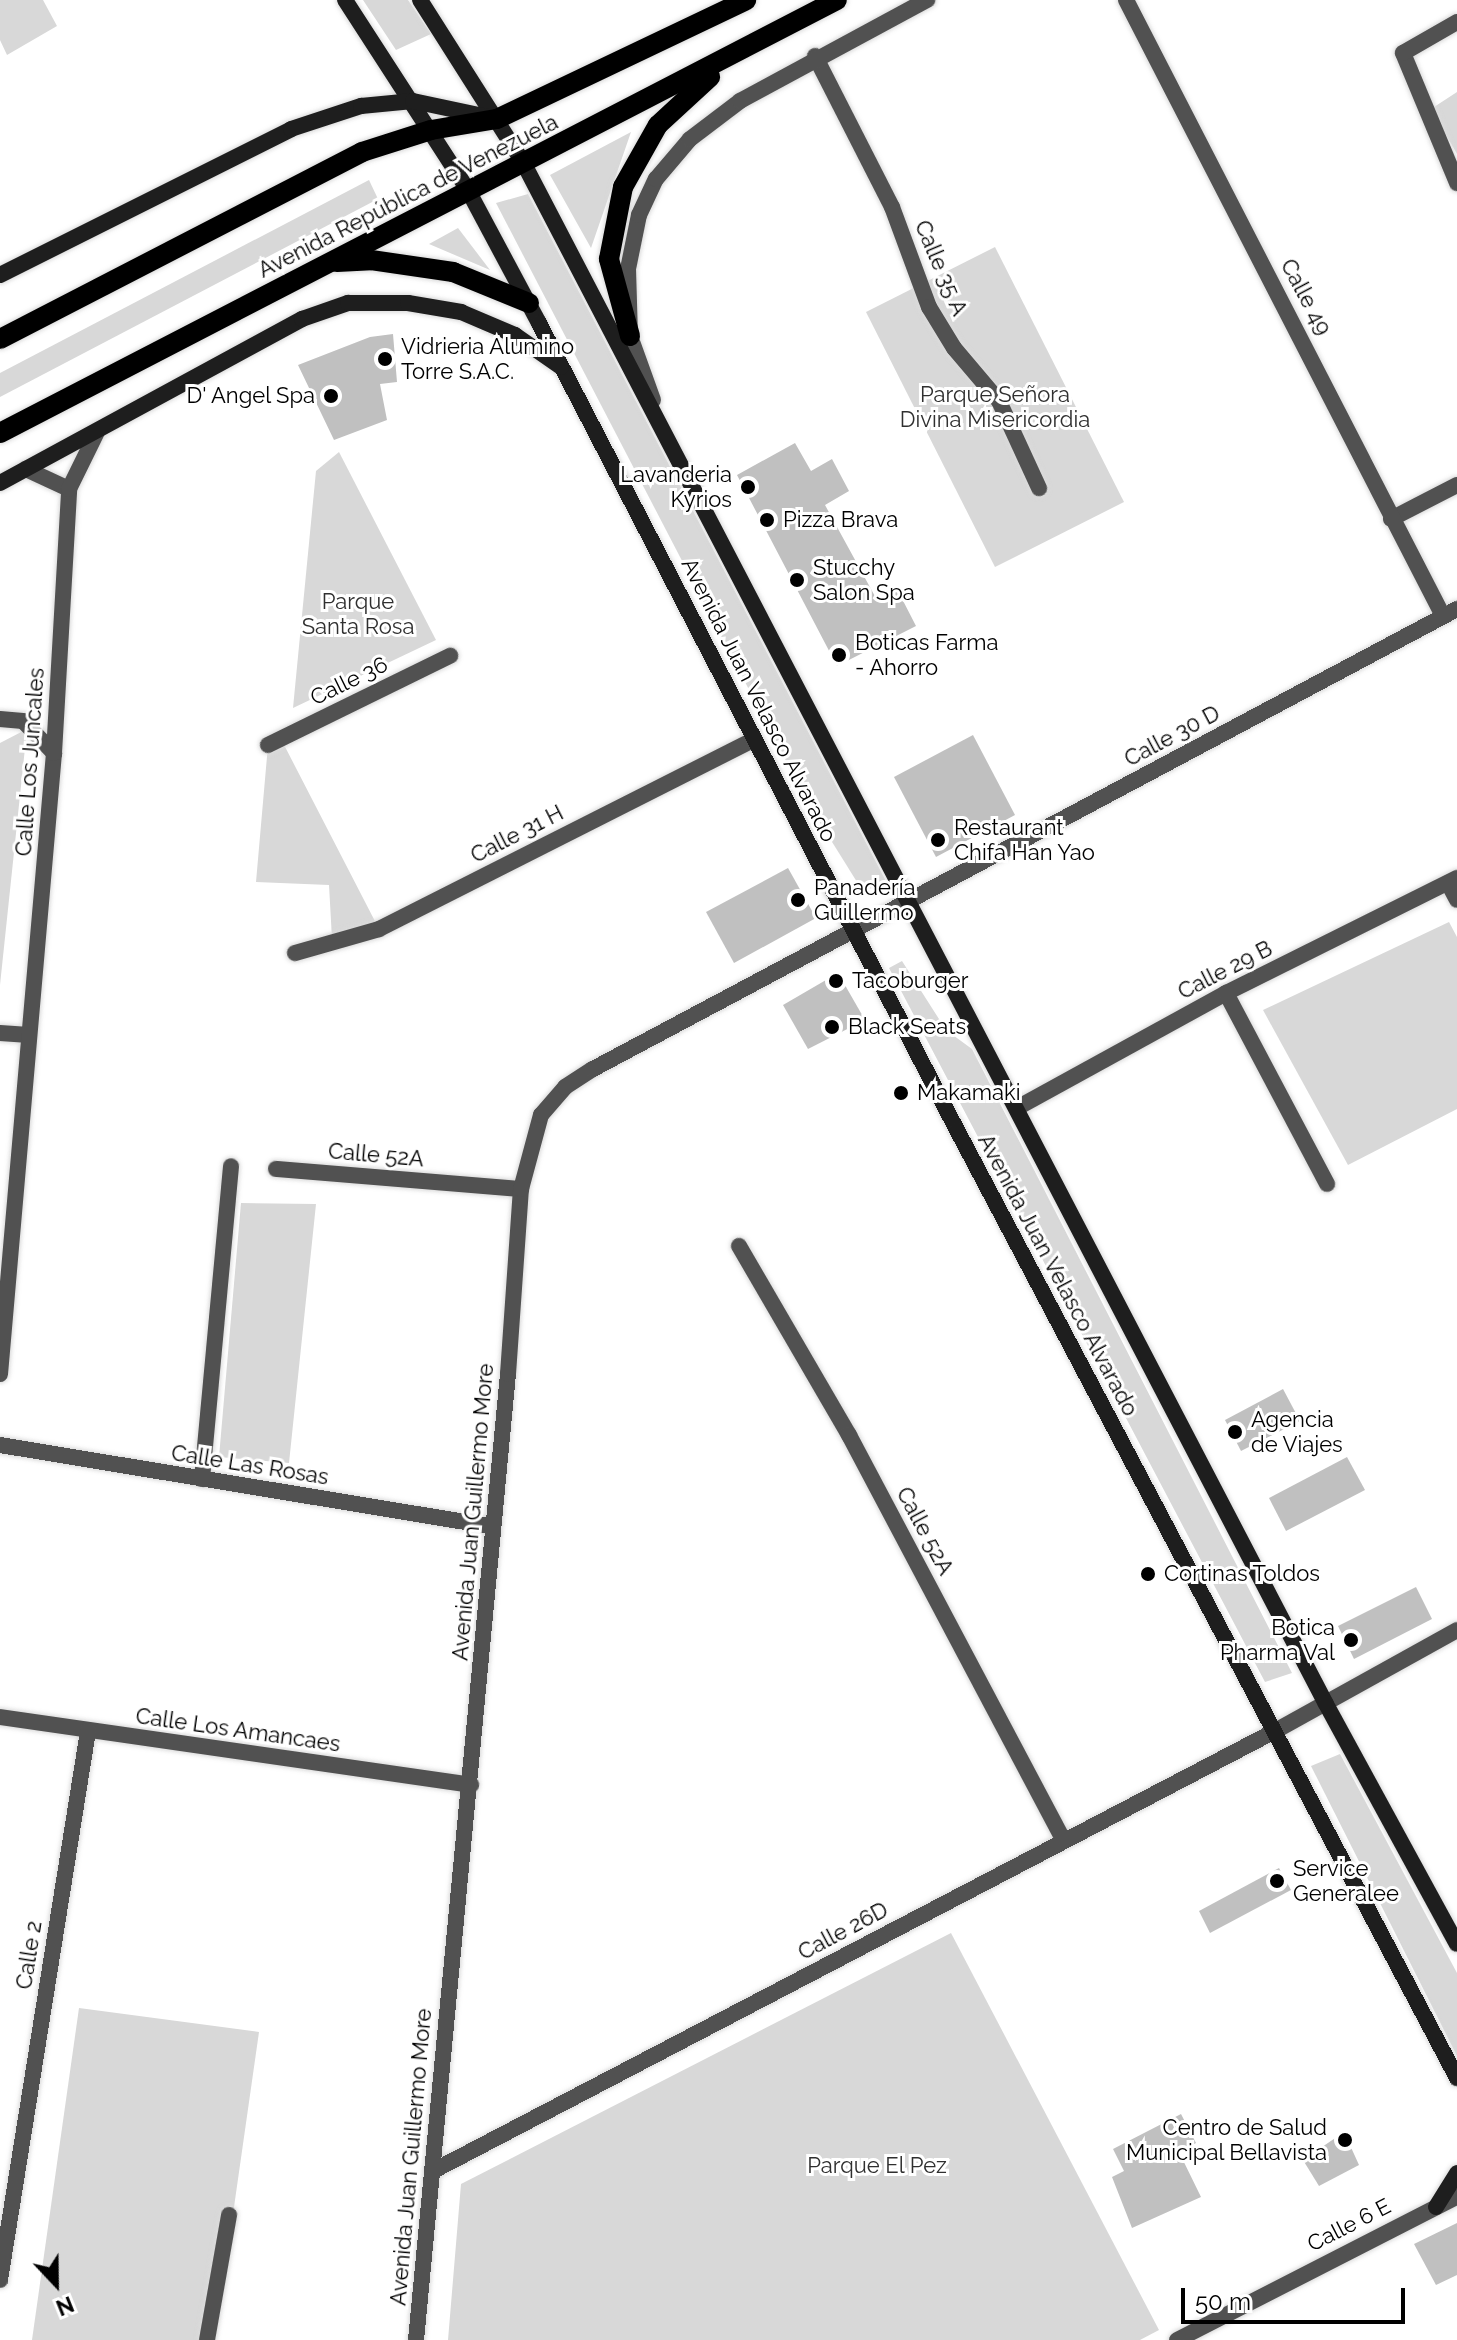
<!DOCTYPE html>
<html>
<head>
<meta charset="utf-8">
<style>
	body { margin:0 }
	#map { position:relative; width:1457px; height:2340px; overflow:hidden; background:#fff; font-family:Raleway,sans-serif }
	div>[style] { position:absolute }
	.green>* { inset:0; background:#d8d8d8 }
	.building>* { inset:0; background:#c0c0c0 }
	.roads { filter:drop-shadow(0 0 2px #dbdbdb) drop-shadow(0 0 2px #dbdbdb) }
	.pedestrian>* { height:16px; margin:-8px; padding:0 8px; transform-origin:8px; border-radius:8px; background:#515151 }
	.minor>* { height:16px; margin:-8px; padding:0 8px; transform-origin:8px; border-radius:8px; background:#515151 }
	.tertiary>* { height:16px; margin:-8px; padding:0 8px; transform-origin:8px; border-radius:8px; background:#515151 }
	.secondary>* { height:16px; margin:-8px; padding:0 8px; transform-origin:8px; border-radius:8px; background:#1e1e1e }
	.primary>* { height:20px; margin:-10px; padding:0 10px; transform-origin:10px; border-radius:10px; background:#000 }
	.dots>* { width:22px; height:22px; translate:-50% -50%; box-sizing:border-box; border:4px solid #fff; border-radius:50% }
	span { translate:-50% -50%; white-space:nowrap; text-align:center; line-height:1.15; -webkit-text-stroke:6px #fff; paint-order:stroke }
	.street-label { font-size:22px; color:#000 }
	.poi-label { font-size:22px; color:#000 }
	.left { translate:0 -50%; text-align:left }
	.right { translate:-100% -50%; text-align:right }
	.park-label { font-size:22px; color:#2f2f2f }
	.north { position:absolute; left:16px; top:2244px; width:80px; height:80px; -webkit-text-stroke:6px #fff; paint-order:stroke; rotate:158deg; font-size:22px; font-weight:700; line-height:32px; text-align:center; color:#000 }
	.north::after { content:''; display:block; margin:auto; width:28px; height:36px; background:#000; clip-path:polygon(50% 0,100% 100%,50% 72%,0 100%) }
	.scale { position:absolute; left:1181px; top:2288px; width:224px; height:36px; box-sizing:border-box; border:4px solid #000; border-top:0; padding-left:10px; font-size:24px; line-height:28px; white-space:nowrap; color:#000; -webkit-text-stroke:6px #fff; paint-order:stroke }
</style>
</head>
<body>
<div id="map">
	<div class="green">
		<div style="clip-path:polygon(0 0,43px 0,57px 26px,7px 55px,0 40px)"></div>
		<div style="clip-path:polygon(363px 0,408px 0,431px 34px,396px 50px)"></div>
		<div style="clip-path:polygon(1457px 92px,1457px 154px,1431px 109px)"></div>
		<div style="clip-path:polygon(631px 132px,591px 248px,550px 175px)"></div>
		<div style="clip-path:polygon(369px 180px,378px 199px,0 397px,0 373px)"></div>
		<div style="clip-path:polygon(528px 194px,888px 885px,862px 890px,809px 805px,496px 203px)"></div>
		<div style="clip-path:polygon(458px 228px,490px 270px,429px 244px)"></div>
		<div style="clip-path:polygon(995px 247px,1124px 502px,995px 567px,866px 312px)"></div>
		<div style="clip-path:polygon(339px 452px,436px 640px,293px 708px,316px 471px)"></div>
		<div style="clip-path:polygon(27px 729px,0 985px,0 743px)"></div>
		<div style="clip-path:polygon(281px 739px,379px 929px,332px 939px,329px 885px,256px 882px,268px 745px)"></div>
		<div style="clip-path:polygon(1449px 922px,1457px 937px,1457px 1109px,1348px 1165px,1263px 1010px)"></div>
		<div style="clip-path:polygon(902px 961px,946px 1030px,972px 1049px,1292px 1673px,1265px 1682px,889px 968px)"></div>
		<div style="clip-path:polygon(241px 1203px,316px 1204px,289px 1463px,219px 1457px)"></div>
		<div style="clip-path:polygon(1340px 1754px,1457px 1973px,1457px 2056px,1311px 1766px)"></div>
		<div style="clip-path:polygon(951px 1933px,1159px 2330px,1140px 2340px,448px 2340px,461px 2184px)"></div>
		<div style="clip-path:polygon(79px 2008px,259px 2032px,215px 2340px,32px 2340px)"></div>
	</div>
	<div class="building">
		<div style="clip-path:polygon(393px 334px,397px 382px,380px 384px,387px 420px,334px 440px,298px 365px,370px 337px)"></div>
		<div style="clip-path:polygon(795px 443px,811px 471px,832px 459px,849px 491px,825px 505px,877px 600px,897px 589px,916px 626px,837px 666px,737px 475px)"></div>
		<div style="clip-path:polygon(973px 735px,1015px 815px,936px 857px,894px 777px)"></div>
		<div style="clip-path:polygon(788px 868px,816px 918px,734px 963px,706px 912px)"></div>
		<div style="clip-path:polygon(838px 973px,865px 1020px,808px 1049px,783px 1005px)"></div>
		<div style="clip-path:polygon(1283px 1389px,1300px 1421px,1241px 1451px,1225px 1420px)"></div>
		<div style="clip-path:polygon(1347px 1457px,1365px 1490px,1286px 1531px,1269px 1498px)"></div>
		<div style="clip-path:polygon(1416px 1587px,1432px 1619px,1354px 1659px,1338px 1626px)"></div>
		<div style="clip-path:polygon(1279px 1868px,1291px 1890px,1210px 1933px,1199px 1911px)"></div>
		<div style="clip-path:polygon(1181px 2114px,1196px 2143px,1179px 2152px,1201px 2197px,1132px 2228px,1112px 2177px,1124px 2171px,1113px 2149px)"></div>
		<div style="clip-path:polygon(1344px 2132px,1359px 2165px,1319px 2186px,1303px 2160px)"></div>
		<div style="clip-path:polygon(1457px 2223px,1457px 2275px,1436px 2285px,1414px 2244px)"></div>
	</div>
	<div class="roads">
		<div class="pedestrian">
			<div style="left:1403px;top:53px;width:141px;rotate:67.4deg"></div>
			<div style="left:1391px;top:519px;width:74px;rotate:-27.3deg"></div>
			<div style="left:268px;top:745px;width:203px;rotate:-26.1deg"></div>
			<div style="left:1448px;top:883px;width:19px;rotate:62deg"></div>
			<div style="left:295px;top:953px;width:87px;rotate:-15.9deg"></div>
			<div style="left:379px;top:929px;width:419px;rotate:-26.8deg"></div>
			<div style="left:1226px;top:993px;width:216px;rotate:62.1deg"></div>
			<div style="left:1017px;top:1108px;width:239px;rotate:-28.8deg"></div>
			<div style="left:1226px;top:993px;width:258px;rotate:-26.5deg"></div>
			<div style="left:739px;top:1246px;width:219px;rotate:59.8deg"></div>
			<div style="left:849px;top:1435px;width:459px;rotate:62.1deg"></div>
			<div style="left:202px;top:1479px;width:314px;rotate:-84.7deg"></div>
		</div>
		<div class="minor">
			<div style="left:1126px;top:0;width:693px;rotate:62.77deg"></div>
			<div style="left:1403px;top:53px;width:62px;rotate:-29.9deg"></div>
			<div style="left:815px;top:56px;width:169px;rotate:63deg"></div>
			<div style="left:892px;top:207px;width:107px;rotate:69.7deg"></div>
			<div style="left:929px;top:307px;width:48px;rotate:58.6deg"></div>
			<div style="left:954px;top:348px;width:70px;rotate:49.7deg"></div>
			<div style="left:999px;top:401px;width:96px;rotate:65.3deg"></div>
			<div style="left:26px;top:469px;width:47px;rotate:24.9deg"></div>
			<div style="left:0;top:719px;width:23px;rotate:5deg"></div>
			<div style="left:23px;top:721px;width:45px;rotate:45.9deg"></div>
			<div style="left:0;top:1033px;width:29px;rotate:4deg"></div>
			<div style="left:276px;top:1169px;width:246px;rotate:4.7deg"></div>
			<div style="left:0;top:1374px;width:623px;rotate:-85.03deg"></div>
			<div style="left:54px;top:753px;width:264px;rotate:-86.7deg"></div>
			<div style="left:69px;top:489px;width:64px;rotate:-63.8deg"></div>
			<div style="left:0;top:1445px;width:500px;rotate:9.4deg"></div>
			<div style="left:0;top:1717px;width:476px;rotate:8.2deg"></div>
			<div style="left:433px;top:2171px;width:950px;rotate:-27.59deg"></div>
			<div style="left:1275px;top:1731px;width:208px;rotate:-29deg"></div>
			<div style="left:0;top:2280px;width:556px;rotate:-80.89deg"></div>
			<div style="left:207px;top:2340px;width:127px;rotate:-80deg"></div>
			<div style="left:416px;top:2340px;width:970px;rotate:-84.56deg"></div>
			<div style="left:508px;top:1374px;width:185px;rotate:-86deg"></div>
			<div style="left:521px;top:1189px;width:77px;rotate:-74.9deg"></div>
			<div style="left:541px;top:1115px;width:37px;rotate:-49deg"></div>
			<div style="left:565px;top:1087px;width:33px;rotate:-33deg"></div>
			<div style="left:593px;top:1069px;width:979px;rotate:-28.03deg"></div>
			<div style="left:1177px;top:2340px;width:314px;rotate:-27.1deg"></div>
		</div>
		<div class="tertiary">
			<div style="left:653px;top:400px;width:68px;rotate:-109.8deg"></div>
			<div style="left:630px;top:336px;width:67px;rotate:-91.7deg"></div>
			<div style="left:628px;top:269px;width:55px;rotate:-78.5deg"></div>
			<div style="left:639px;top:215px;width:40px;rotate:-65deg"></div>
			<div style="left:656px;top:179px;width:52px;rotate:-49.6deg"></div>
			<div style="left:690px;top:139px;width:63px;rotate:-37.2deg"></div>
			<div style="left:740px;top:101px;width:213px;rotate:-28.4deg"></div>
		</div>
		<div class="secondary">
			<div style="left:345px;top:0;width:229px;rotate:57.1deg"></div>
			<div style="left:469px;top:192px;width:149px;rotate:61.9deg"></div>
			<div style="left:539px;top:323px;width:909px;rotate:62.62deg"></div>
			<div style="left:957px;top:1130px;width:1072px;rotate:62.19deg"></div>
			<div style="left:420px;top:0;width:194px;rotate:57.6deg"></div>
			<div style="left:524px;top:164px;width:1736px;rotate:62.49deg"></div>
			<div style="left:1326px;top:1704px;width:273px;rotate:61.4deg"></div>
			<div style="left:0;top:275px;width:326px;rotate:-26.6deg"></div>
			<div style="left:291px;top:129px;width:74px;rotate:-18.2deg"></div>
			<div style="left:361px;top:106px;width:52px;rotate:-5.5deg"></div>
			<div style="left:413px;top:101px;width:77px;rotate:12deg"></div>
			<div style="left:0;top:483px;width:344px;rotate:-28.5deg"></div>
			<div style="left:302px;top:319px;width:49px;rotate:-19.2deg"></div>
			<div style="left:348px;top:303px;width:60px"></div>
			<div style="left:408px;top:303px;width:54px;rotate:9.6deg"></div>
			<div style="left:461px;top:312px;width:59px;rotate:23.1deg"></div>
			<div style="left:515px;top:335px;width:56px;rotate:34.8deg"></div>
			<div style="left:1436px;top:2207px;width:40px;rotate:-58deg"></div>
		</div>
		<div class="primary">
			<div style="left:337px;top:262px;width:34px;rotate:-3deg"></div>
			<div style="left:371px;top:260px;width:83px;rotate:8.3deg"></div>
			<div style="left:453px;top:272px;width:82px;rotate:22.2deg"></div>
			<div style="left:630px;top:336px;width:80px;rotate:-105.3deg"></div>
			<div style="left:609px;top:259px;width:73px;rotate:-79deg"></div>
			<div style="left:623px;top:187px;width:71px;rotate:-60.6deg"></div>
			<div style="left:658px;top:125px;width:71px;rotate:-42.7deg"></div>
			<div style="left:0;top:339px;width:407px;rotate:-27.3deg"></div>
			<div style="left:362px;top:152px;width:72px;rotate:-17.7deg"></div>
			<div style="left:431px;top:130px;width:67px;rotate:-9.5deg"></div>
			<div style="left:497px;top:119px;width:276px;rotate:-25.5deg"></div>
			<div style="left:0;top:433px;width:942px;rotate:-27.35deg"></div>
		</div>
	</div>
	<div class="dots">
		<div style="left:385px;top:359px;background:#000"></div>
		<div style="left:331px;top:396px;background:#000"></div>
		<div style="left:748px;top:487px;background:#000"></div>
		<div style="left:767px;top:520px;background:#000"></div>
		<div style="left:797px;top:580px;background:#000"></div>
		<div style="left:839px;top:655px;background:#000"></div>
		<div style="left:938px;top:840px;background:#000"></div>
		<div style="left:798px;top:900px;background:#000"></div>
		<div style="left:836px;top:981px;background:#000"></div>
		<div style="left:832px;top:1027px;background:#000"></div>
		<div style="left:901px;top:1093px;background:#000"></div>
		<div style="left:1235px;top:1432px;background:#000"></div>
		<div style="left:1148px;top:1574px;background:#000"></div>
		<div style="left:1351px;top:1640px;background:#000"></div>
		<div style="left:1277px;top:1881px;background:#000"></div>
		<div style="left:1345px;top:2140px;background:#000"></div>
	</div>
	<div class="street-label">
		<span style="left:408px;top:196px;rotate:-27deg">Avenida República de Venezuela</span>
		<span style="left:941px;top:268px;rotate:67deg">Calle 35 A</span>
		<span style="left:1306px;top:297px;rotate:62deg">Calle 49</span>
		<span style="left:349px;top:681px;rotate:-26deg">Calle 36</span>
		<span style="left:759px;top:700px;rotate:63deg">Avenida Juan Velasco Alvarado</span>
		<span style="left:1172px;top:736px;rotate:-28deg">Calle 30 D</span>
		<span style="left:30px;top:762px;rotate:-86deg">Calle Los Juncales</span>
		<span style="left:517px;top:834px;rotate:-27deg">Calle 31 H</span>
		<span style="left:1225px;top:970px;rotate:-27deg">Calle 29 B</span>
		<span style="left:376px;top:1155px;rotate:5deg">Calle 52A</span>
		<span style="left:1058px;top:1275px;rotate:62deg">Avenida Juan Velasco Alvarado</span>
		<span style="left:250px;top:1465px;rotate:9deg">Calle Las Rosas</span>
		<span style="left:473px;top:1512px;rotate:-85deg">Avenida Juan Guillermo More</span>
		<span style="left:925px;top:1531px;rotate:62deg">Calle 52A</span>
		<span style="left:238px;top:1730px;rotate:8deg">Calle Los Amancaes</span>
		<span style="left:843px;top:1931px;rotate:-28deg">Calle 26D</span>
		<span style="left:29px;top:1955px;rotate:-81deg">Calle 2</span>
		<span style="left:411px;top:2157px;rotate:-85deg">Avenida Juan Guillermo More</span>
		<span style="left:1349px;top:2225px;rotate:-27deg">Calle 6 E</span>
	</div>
	<div class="poi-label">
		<span class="left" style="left:401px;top:359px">Vidrieria Alumino<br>Torre S.A.C.</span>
		<span class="right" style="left:315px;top:396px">D' Angel Spa</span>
		<span class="right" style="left:732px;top:487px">Lavanderia<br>Kyrios</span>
		<span class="left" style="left:783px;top:520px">Pizza Brava</span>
		<span class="left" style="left:813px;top:580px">Stucchy<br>Salon Spa</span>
		<span class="left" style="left:855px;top:655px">Boticas Farma<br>- Ahorro</span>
		<span class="left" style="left:954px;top:840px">Restaurant<br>Chifa Han Yao</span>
		<span class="left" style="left:814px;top:900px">Panadería<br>Guillermo</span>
		<span class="left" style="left:852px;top:981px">Tacoburger</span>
		<span class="left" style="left:848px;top:1027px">Black Seats</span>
		<span class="left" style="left:917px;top:1093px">Makamaki</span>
		<span class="left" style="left:1251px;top:1432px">Agencia<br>de Viajes</span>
		<span class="left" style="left:1164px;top:1574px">Cortinas Toldos</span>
		<span class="right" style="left:1335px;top:1640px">Botica<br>Pharma Val</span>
		<span class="left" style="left:1293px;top:1881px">Service<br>Generalee</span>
		<span class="right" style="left:1327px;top:2140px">Centro de Salud<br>Municipal Bellavista</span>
	</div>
	<div class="park-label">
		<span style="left:995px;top:407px">Parque Señora<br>Divina Misericordia</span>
		<span style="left:358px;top:614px">Parque<br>Santa Rosa</span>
		<span style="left:877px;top:2166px">Parque El Pez</span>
	</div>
	<div class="north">N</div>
	<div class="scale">50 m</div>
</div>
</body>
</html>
